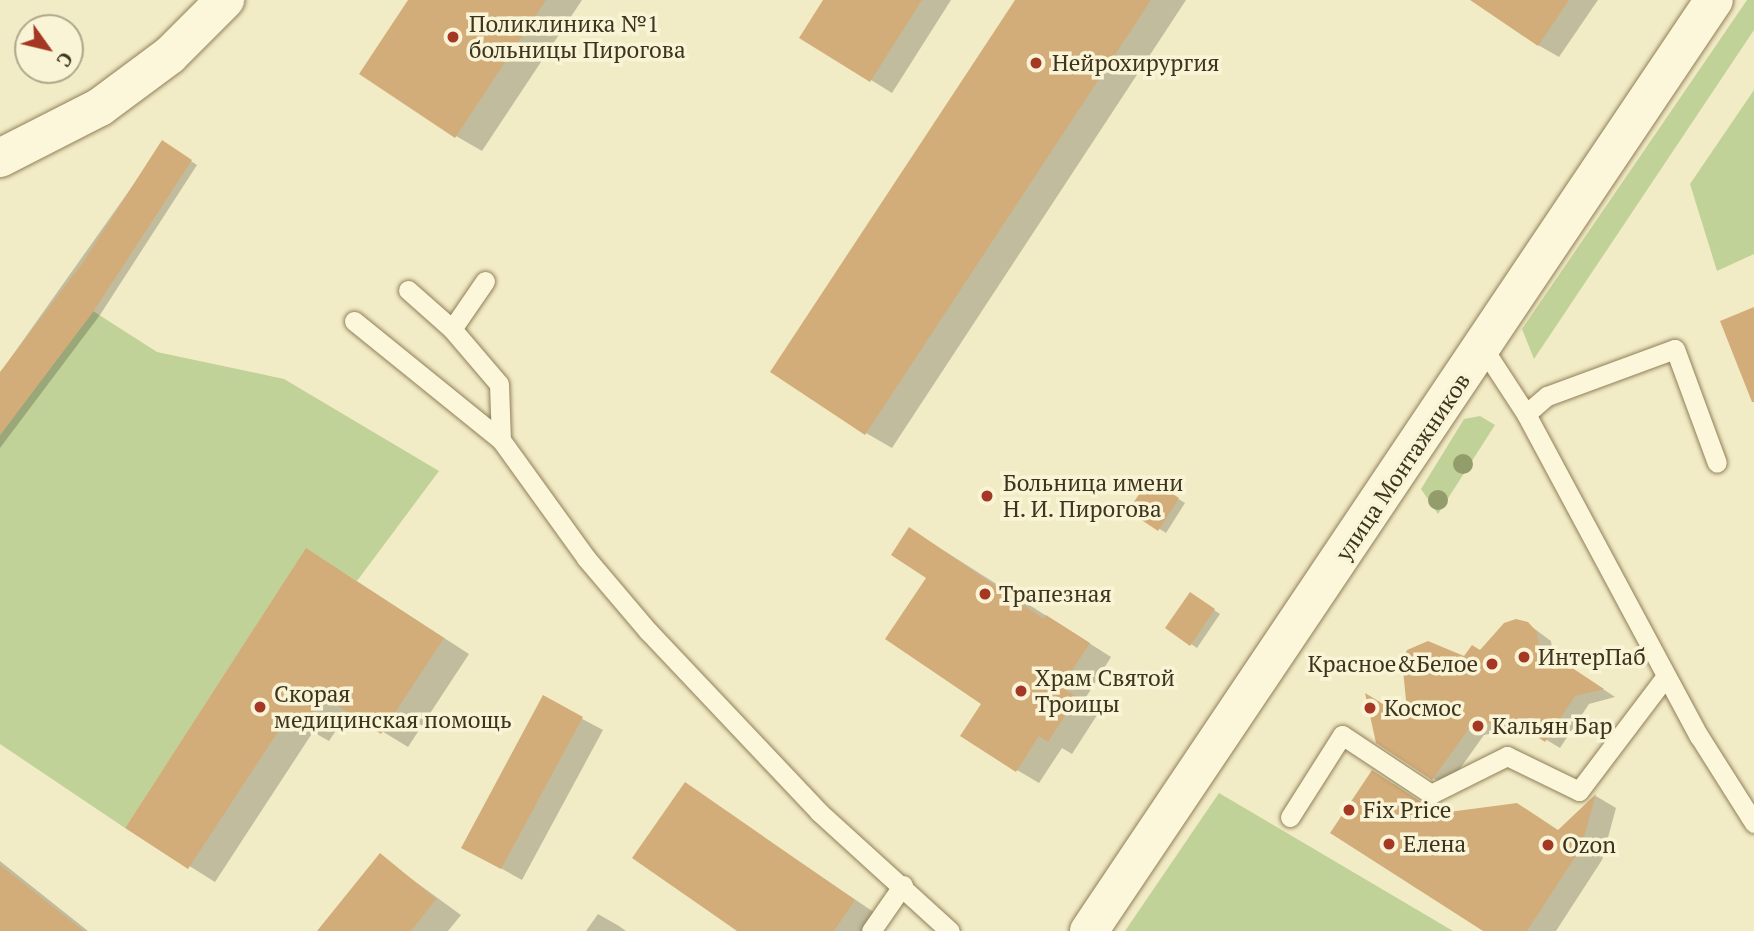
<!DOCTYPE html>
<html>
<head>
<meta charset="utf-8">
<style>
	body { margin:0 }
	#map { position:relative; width:1754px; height:931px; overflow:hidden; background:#f2ecc6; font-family:"PT Serif",serif }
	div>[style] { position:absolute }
	.green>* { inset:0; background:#c1d298 }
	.shadow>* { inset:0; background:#0003 }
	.building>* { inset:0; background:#d3ad79 }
	.roads { filter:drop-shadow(0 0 2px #907f59) drop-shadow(0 0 2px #907f59) }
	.service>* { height:19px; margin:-9.5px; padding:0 9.5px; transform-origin:9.5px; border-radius:9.5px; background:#fcf7da }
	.secondary>* { height:38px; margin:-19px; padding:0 19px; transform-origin:19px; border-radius:19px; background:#fcf7da }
	.trees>* { width:20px; height:20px; margin:-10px; border-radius:50%; background:#939d6c }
	.dots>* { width:19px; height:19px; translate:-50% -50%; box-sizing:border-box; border:4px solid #f9f4d6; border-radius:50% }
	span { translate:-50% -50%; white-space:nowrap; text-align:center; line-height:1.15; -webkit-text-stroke:7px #f9f4d6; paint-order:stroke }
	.poi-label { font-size:23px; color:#3e331e }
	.left { translate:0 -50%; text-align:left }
	.right { translate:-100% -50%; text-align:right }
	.street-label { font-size:23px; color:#3e331e }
	.north { position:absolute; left:14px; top:14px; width:70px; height:70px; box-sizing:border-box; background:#f9f4d6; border:2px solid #aea78c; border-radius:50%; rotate:124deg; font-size:19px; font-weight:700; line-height:28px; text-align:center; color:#3e331e }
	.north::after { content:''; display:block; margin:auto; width:24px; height:32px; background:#a43824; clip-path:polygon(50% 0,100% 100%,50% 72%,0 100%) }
</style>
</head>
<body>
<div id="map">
	<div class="green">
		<div style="clip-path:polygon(1747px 0,1754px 0,1754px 30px,1534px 359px,1522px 329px)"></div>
		<div style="clip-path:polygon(1754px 90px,1754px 254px,1717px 271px,1690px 184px)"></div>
		<div style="clip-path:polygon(93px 311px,157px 352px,284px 379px,439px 471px,357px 581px,306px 549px,125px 828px,0 744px,0 435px)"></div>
		<div style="clip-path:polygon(1480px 416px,1495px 425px,1438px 514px,1421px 489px,1464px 419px)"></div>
		<div style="clip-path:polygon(1219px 793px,1453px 931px,1125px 931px)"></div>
	</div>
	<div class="shadow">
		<div style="clip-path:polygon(410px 0,582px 0,482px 151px,456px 136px)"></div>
		<div style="clip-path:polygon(825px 0,951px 0,892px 93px,802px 37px)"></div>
		<div style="clip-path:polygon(1017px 0,1186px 0,892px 448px,866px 433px)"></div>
		<div style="clip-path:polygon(1507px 0,1598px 0,1559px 57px,1538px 45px)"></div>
		<div style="clip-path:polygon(163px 143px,197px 165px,100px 315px,0 448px,0 373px)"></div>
		<div style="clip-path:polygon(1150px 481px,1185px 503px,1166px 533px,1131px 511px)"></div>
		<div style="clip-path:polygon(932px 543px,1111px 657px,1083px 702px,1099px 712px,1072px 754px,1062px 748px,1039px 783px,1017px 770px,984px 703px,928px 577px)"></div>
		<div style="clip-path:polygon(333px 566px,469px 654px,408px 747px,349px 711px,329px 741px,313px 732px,215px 882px,127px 827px)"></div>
		<div style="clip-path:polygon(1197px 598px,1220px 614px,1197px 648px,1191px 644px)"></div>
		<div style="clip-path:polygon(1528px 624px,1551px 641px,1553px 656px,1615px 697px,1589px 704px,1560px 748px,1525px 727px,1484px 735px,1447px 787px,1433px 778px,1410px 722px,1465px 658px)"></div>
		<div style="clip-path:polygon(543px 698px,603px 730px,522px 880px,484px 859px)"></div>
		<div style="clip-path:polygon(685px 784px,878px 915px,867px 931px,740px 931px)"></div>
		<div style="clip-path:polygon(1394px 784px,1440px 815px,1559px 831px,1596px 796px,1616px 808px,1602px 860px,1556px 931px,1486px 931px,1332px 832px)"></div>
		<div style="clip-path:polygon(380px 856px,461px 915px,448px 931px,320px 931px)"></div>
		<div style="clip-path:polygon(0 861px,88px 931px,0 931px)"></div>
		<div style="clip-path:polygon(598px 914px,619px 926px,626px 931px,586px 931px)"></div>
	</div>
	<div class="building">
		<div style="clip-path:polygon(408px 0,546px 0,455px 138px,359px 74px)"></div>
		<div style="clip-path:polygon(823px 0,922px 0,870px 82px,799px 38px)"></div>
		<div style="clip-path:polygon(1015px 0,1151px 0,865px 435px,770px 372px)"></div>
		<div style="clip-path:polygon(1470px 0,1569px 0,1538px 46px)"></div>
		<div style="clip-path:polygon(162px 140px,192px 160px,93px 312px,0 435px,0 372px,84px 261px)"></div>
		<div style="clip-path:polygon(1754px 307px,1754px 402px,1752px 402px,1720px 321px)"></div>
		<div style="clip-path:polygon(1149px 479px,1179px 498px,1158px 531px,1128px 511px)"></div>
		<div style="clip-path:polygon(909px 527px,1044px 619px,1046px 615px,1090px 643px,1061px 687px,1077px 697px,1048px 742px,1039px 736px,1016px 772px,960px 736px,981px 704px,885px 639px,926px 578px,891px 555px)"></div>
		<div style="clip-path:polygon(306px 548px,444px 638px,381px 734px,323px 696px,302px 728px,287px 718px,188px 869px,125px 828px)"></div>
		<div style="clip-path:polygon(1190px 592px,1215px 609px,1190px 646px,1165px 628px)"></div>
		<div style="clip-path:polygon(1516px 619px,1528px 622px,1537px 632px,1539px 646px,1604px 689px,1575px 696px,1545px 742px,1511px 719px,1470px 727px,1432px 780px,1376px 743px,1365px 693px,1408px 719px,1402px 661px,1407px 650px,1428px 641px,1464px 656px,1472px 645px,1480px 650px,1504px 623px)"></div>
		<div style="clip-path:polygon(543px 695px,583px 717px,501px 869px,461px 848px)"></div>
		<div style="clip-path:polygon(1372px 770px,1421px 802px,1411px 817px,1517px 803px,1558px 830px,1596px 794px,1581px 848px,1527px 931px,1483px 931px,1330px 833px)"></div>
		<div style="clip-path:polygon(685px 782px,855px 900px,834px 931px,737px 931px,632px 858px)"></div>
		<div style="clip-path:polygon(380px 853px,436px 899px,411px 931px,317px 931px)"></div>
		<div style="clip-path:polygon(0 865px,84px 931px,0 931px)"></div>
	</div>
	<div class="roads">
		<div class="service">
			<div style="left:485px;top:281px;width:58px;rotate:124.5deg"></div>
			<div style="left:452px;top:329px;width:72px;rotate:49.5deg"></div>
			<div style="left:499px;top:384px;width:56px;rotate:88deg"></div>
			<div style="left:408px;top:290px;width:59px;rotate:41.6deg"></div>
			<div style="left:354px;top:321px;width:189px;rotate:39deg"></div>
			<div style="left:501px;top:440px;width:145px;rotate:54.2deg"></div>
			<div style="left:586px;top:558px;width:96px;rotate:49.7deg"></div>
			<div style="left:648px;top:631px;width:249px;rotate:46.6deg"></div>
			<div style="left:819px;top:812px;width:177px;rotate:42.3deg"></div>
			<div style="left:1483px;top:348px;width:79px;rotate:56.9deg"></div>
			<div style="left:1526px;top:414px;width:366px;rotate:61.8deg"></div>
			<div style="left:1699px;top:736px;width:103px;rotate:57.7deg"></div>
			<div style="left:1526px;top:414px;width:28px;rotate:-41deg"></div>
			<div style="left:1547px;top:396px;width:136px;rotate:-20.2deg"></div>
			<div style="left:1675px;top:349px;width:121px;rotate:69.8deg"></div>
			<div style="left:1290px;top:817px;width:97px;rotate:-57.6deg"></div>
			<div style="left:1342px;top:735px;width:107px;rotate:33.5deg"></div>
			<div style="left:1431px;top:794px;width:85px;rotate:-26.6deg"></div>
			<div style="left:1507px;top:756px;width:80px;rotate:25.9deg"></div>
			<div style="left:1579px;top:791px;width:144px;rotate:-52.9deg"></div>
			<div style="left:871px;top:931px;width:56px;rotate:-55.2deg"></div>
		</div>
		<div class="secondary">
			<div style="left:0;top:158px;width:112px;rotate:-27deg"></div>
			<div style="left:100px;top:107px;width:87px;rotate:-36.6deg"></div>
			<div style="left:170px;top:55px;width:78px;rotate:-45deg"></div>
			<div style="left:1089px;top:931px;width:1121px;rotate:-56.13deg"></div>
		</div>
	</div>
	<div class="trees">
		<div style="left:1463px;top:464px"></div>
		<div style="left:1438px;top:500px"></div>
	</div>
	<div class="dots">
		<div style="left:453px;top:37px;background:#a43824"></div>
		<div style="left:1036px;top:63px;background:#a43824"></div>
		<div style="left:987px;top:496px;background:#a43824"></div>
		<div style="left:985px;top:594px;background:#a43824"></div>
		<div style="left:1524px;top:657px;background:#a43824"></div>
		<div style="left:1492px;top:664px;background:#a43824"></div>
		<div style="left:1021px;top:691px;background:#a43824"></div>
		<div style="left:260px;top:707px;background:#a43824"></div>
		<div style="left:1370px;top:708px;background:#a43824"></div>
		<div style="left:1478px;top:726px;background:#a43824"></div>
		<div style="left:1349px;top:810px;background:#a43824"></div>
		<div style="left:1389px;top:844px;background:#a43824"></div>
		<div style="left:1548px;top:845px;background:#a43824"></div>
	</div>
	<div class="poi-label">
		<span class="left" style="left:469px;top:37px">Поликлиника №1<br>больницы Пирогова</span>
		<span class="left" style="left:1052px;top:63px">Нейрохирургия</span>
		<span class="left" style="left:1003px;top:496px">Больница имени<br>Н. И. Пирогова</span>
		<span class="left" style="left:999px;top:594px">Трапезная</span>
		<span class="left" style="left:1538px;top:657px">ИнтерПаб</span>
		<span class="right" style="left:1478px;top:664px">Красное&amp;Белое</span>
		<span class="left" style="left:1035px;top:691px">Храм Святой<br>Троицы</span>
		<span class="left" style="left:274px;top:707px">Скорая<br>медицинская помощь</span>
		<span class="left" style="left:1384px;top:708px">Космос</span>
		<span class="left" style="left:1492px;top:726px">Кальян Бар</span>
		<span class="left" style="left:1363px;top:810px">Fix Price</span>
		<span class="left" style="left:1403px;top:844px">Елена</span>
		<span class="left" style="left:1562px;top:845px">Ozon</span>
	</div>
	<div class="street-label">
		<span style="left:1403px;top:467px;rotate:-56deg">улица Монтажников</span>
	</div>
	<div class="north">С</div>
</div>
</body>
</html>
